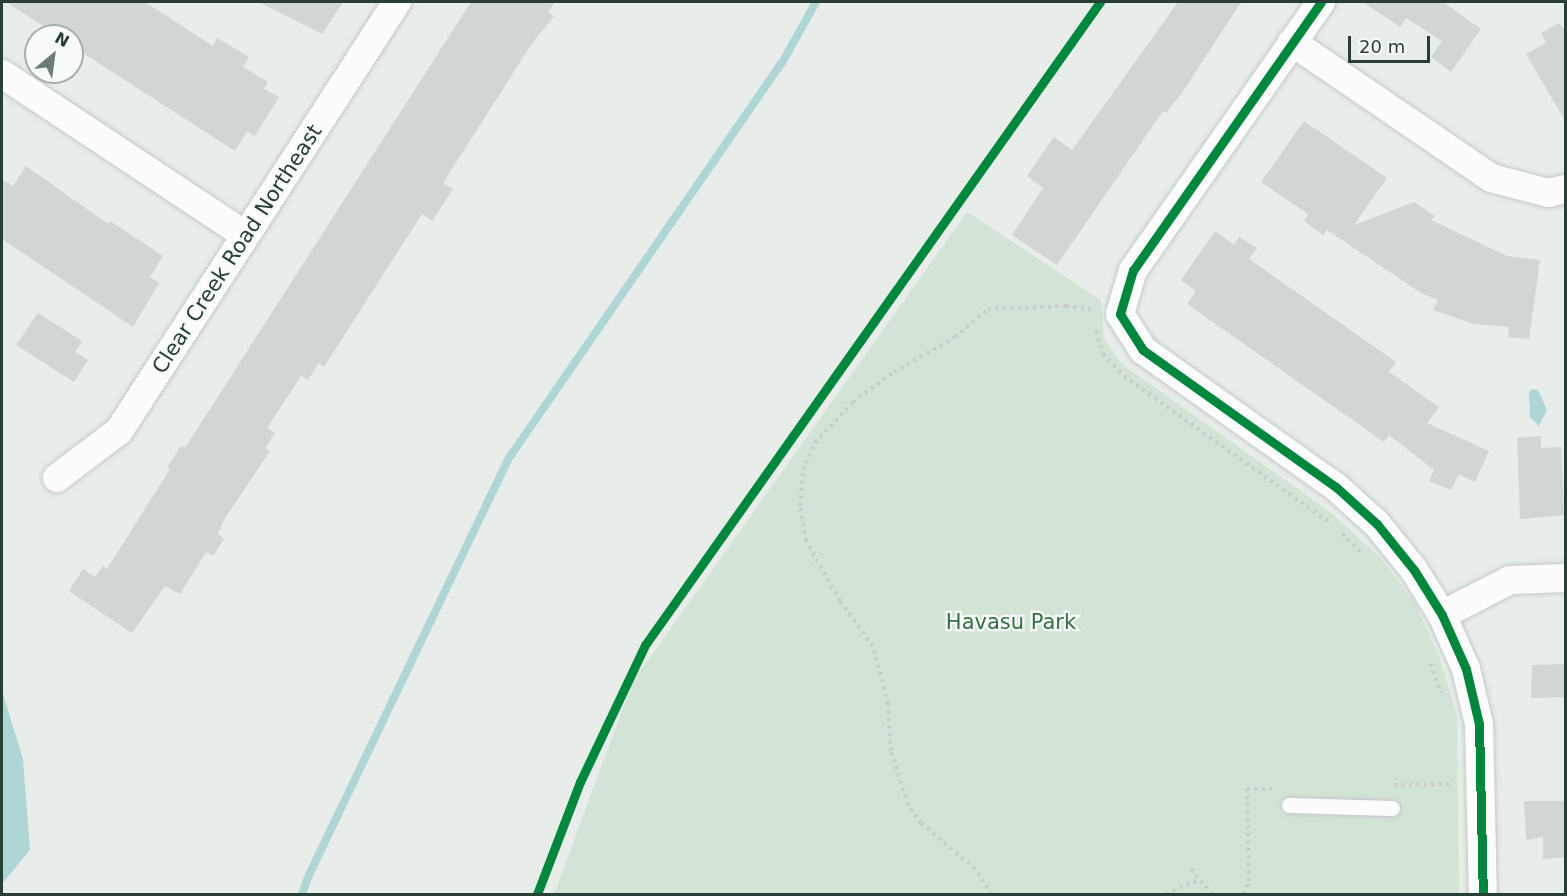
<!DOCTYPE html>
<html>
<head>
<meta charset="utf-8">
<style>
	body { margin:0 }
	#map { position:relative; width:1567px; height:896px; overflow:hidden; background:#e8edea; font-family:"DejaVu Sans",sans-serif }
	div>[style] { position:absolute }
	.green>* { inset:0; background:#d3e4d6 }
	.water>* { inset:0; background:#aed6d5 }
	.stream>* { height:8px; margin:-4px; padding:0 4px; transform-origin:4px; border-radius:4px; background:#aed6d5 }
	.building>* { inset:0; background:#d1d5d3 }
	.path>* { height:4px; margin-top:-2px; transform-origin:0; background:repeating-linear-gradient(90deg,#c8ceca 0 3px,transparent 0 7.5px) }
	.roads { filter:drop-shadow(0 0 2px #c5cac7) drop-shadow(0 0 2px #c5cac7) }
	.service>* { height:15px; margin:-7.5px; padding:0 7.5px; transform-origin:7.5px; border-radius:7.5px; background:#fcfcfc }
	.minor>* { height:28px; margin:-14px; padding:0 14px; transform-origin:14px; border-radius:14px; background:#fcfcfc }
	.cycleway>* { height:9px; margin:-4.5px; padding:0 4.5px; transform-origin:4.5px; border-radius:4.5px; background:#00873e }
	span { translate:-50% -50%; white-space:nowrap; text-align:center; line-height:1.15; -webkit-text-stroke:4.5px #f7faf8; paint-order:stroke }
	.street-label { font-size:21px; color:#273f34 }
	.park-label { font-size:21px; color:#357142 }
	.frame { position:absolute; inset:0; border:3px solid #273f34; pointer-events:none }
	.north { position:absolute; left:24px; top:24px; width:60px; height:60px; box-sizing:border-box; background:#f7faf8; border:2px solid #a4afaa; border-radius:50%; rotate:29deg; font-size:16px; font-weight:700; line-height:24px; text-align:center; color:#273f34 }
	.north::after { content:''; display:block; margin:auto; width:21px; height:27px; background:#6b7c74; clip-path:polygon(50% 0,100% 100%,50% 72%,0 100%) }
	.scale { position:absolute; left:1348px; top:36px; width:82px; height:27px; box-sizing:border-box; border:3px solid #273f34; border-top:0; padding-left:8px; font-size:18px; line-height:21px; white-space:nowrap; color:#273f34; -webkit-text-stroke:4px #f7faf8; paint-order:stroke }
</style>
</head>
<body>
<div id="map">
	<div class="green">
		<div style="clip-path:polygon(967px 212px,1101px 300px,1104px 339px,1122px 364px,1329px 511px,1380px 557px,1416px 605px,1441px 662px,1457px 716px,1459px 894px,554px 894px,633px 681px)"></div>
	</div>
	<div class="water">
		<div style="clip-path:polygon(1533px 389px,1538px 390px,1547px 410px,1539px 426px,1530px 417px,1529px 392px)"></div>
		<div style="clip-path:polygon(2px 691px,23px 759px,30px 850px,2px 884px)"></div>
	</div>
	<div class="stream">
		<div style="left:302px;top:894px;width:20px;rotate:-70deg"></div>
		<div style="left:309px;top:875px;width:462px;rotate:-64.4deg"></div>
		<div style="left:509px;top:458px;width:480px;rotate:-55.4deg"></div>
		<div style="left:782px;top:63px;width:70px;rotate:-60.9deg"></div>
	</div>
	<div class="building">
		<div style="clip-path:polygon(6px 2px,145px 2px,213px 46px,217px 38px,249px 57px,243px 67px,268px 82px,264px 89px,279px 97px,255px 136px,247px 131px,235px 151px,72px 46px,72px 36px,59px 36px)"></div>
		<div style="clip-path:polygon(259px 2px,343px 2px,322px 34px)"></div>
		<div style="clip-path:polygon(471px 2px,555px 2px,548px 12px,554px 16px,531px 45px,443px 183px,453px 189px,432px 221px,422px 214px,324px 367px,319px 363px,308px 380px,301px 376px,267px 428px,275px 433px,265px 448px,270px 451px,225px 518px,218px 534px,224px 539px,213px 556px,206px 552px,180px 594px,165px 586px,132px 633px,69px 591px,83px 569px,95px 577px,103px 566px,107px 569px,170px 469px,167px 467px,181px 446px,185px 448px)"></div>
		<div style="clip-path:polygon(1178px 2px,1241px 2px,1182px 93px,1166px 113px,1163px 111px,1057px 265px,1012px 235px,1043px 188px,1027px 176px,1054px 137px,1072px 150px)"></div>
		<div style="clip-path:polygon(1363px 2px,1443px 2px,1481px 29px,1451px 72px,1431px 57px,1442px 41px,1406px 18px,1400px 27px)"></div>
		<div style="clip-path:polygon(1559px 23px,1566px 32px,1566px 122px,1526px 54px,1546px 43px,1541px 33px)"></div>
		<div style="clip-path:polygon(1304px 121px,1387px 178px,1354px 225px,1414px 202px,1435px 216px,1431px 220px,1507px 256px,1540px 260px,1529px 339px,1508px 337px,1509px 327px,1474px 324px,1433px 310px,1438px 300px,1421px 293px,1327px 230px,1323px 235px,1304px 221px,1308px 214px,1261px 182px)"></div>
		<div style="clip-path:polygon(26px 166px,108px 224px,110px 221px,163px 256px,150px 277px,159px 283px,133px 327px,2px 239px,2px 180px,13px 186px)"></div>
		<div style="clip-path:polygon(1215px 231px,1234px 245px,1239px 237px,1257px 248px,1249px 259px,1396px 362px,1389px 372px,1439px 407px,1427px 423px,1489px 451px,1475px 482px,1459px 474px,1451px 490px,1429px 481px,1434px 470px,1389px 435px,1384px 442px,1187px 304px,1196px 291px,1181px 280px)"></div>
		<div style="clip-path:polygon(38px 313px,82px 341px,75px 352px,88px 360px,74px 382px,16px 345px)"></div>
		<div style="clip-path:polygon(1541px 436px,1541px 448px,1561px 447px,1564px 515px,1520px 519px,1517px 438px)"></div>
		<div style="clip-path:polygon(1566px 664px,1566px 697px,1531px 698px,1532px 665px)"></div>
		<div style="clip-path:polygon(1524px 801px,1566px 801px,1566px 857px,1543px 859px,1543px 837px,1526px 840px)"></div>
	</div>
	<div class="path">
		<div style="left:1096px;top:331px;width:24px;rotate:73deg"></div>
		<div style="left:1103px;top:354px;width:30px;rotate:46deg"></div>
		<div style="left:1124px;top:376px;width:253px;rotate:35.5deg"></div>
		<div style="left:1342px;top:534px;width:25px;rotate:43deg"></div>
		<div style="left:1430px;top:664px;width:31px;rotate:69deg"></div>
		<div style="left:1394px;top:785px;width:58px;rotate:-1deg"></div>
		<div style="left:1191px;top:869px;width:33px;rotate:50deg"></div>
		<div style="left:992px;top:894px;width:30px;rotate:-124deg"></div>
		<div style="left:975px;top:869px;width:71px;rotate:-139.6deg"></div>
		<div style="left:921px;top:823px;width:22px;rotate:-126deg"></div>
		<div style="left:908px;top:805px;width:57px;rotate:-107.5deg"></div>
		<div style="left:891px;top:751px;width:47px;rotate:-93.7deg"></div>
		<div style="left:888px;top:704px;width:60px;rotate:-104.5deg"></div>
		<div style="left:873px;top:646px;width:56px;rotate:-126.3deg"></div>
		<div style="left:840px;top:601px;width:69px;rotate:-119.5deg"></div>
		<div style="left:806px;top:541px;width:36px;rotate:-100deg"></div>
		<div style="left:800px;top:506px;width:36px;rotate:-85deg"></div>
		<div style="left:803px;top:470px;width:30px;rotate:-66deg"></div>
		<div style="left:815px;top:443px;width:56px;rotate:-47.2deg"></div>
		<div style="left:853px;top:402px;width:51px;rotate:-36.2deg"></div>
		<div style="left:894px;top:372px;width:70px;rotate:-29.8deg"></div>
		<div style="left:955px;top:337px;width:43px;rotate:-40.3deg"></div>
		<div style="left:988px;top:309px;width:78px;rotate:-2.2deg"></div>
		<div style="left:1066px;top:306px;width:26px;rotate:7deg"></div>
		<div style="left:1166px;top:894px;width:36px;rotate:-24deg"></div>
		<div style="left:1244px;top:894px;width:14px;rotate:-69deg"></div>
		<div style="left:1249px;top:881px;width:92px;rotate:-91.2deg"></div>
		<div style="left:1247px;top:789px;width:28px"></div>
	</div>
	<div class="roads">
		<div class="service">
			<div style="left:1289px;top:805px;width:103px;rotate:1.7deg"></div>
		</div>
		<div class="minor">
			<div style="left:1321px;top:2px;width:327px;rotate:125deg"></div>
			<div style="left:1133px;top:270px;width:46px;rotate:106.5deg"></div>
			<div style="left:1120px;top:314px;width:43px;rotate:57.4deg"></div>
			<div style="left:1143px;top:350px;width:237px;rotate:35.4deg"></div>
			<div style="left:1336px;top:487px;width:55px;rotate:42.1deg"></div>
			<div style="left:1377px;top:524px;width:59px;rotate:51.2deg"></div>
			<div style="left:1414px;top:570px;width:53px;rotate:58.1deg"></div>
			<div style="left:1442px;top:615px;width:59px;rotate:66deg"></div>
			<div style="left:1466px;top:669px;width:57px;rotate:76.7deg"></div>
			<div style="left:1479px;top:724px;width:170px;rotate:88.7deg"></div>
			<div style="left:1292px;top:42px;width:241px;rotate:34.3deg"></div>
			<div style="left:1491px;top:178px;width:59px;rotate:14.7deg"></div>
			<div style="left:1548px;top:193px;width:18px;rotate:-13deg"></div>
			<div style="left:2px;top:74px;width:291px;rotate:33.5deg"></div>
			<div style="left:57px;top:478px;width:78px;rotate:-37.2deg"></div>
			<div style="left:119px;top:431px;width:511px;rotate:-57.06deg"></div>
			<div style="left:1442px;top:615px;width:76px;rotate:-27.2deg"></div>
			<div style="left:1510px;top:580px;width:56px;rotate:-2deg"></div>
		</div>
	</div>
	<div class="cycleway">
		<div style="left:1321px;top:2px;width:327px;rotate:125deg"></div>
		<div style="left:1133px;top:270px;width:46px;rotate:106.5deg"></div>
		<div style="left:1120px;top:314px;width:43px;rotate:57.4deg"></div>
		<div style="left:1143px;top:350px;width:237px;rotate:35.4deg"></div>
		<div style="left:1336px;top:487px;width:55px;rotate:42.1deg"></div>
		<div style="left:1377px;top:524px;width:59px;rotate:51.2deg"></div>
		<div style="left:1414px;top:570px;width:53px;rotate:58.1deg"></div>
		<div style="left:1442px;top:615px;width:59px;rotate:66deg"></div>
		<div style="left:1466px;top:669px;width:57px;rotate:76.7deg"></div>
		<div style="left:1479px;top:724px;width:170px;rotate:88.7deg"></div>
		<div style="left:537px;top:894px;width:120px;rotate:-69deg"></div>
		<div style="left:580px;top:782px;width:152px;rotate:-64.6deg"></div>
		<div style="left:645px;top:645px;width:788px;rotate:-54.72deg"></div>
	</div>
	<div class="street-label">
		<span style="left:237px;top:249px;rotate:-57deg">Clear Creek Road Northeast</span>
	</div>
	<div class="park-label">
		<span style="left:1011px;top:622px">Havasu Park</span>
	</div>
	<div class="frame"></div>
	<div class="north">N</div>
	<div class="scale">20 m</div>
</div>
</body>
</html>
